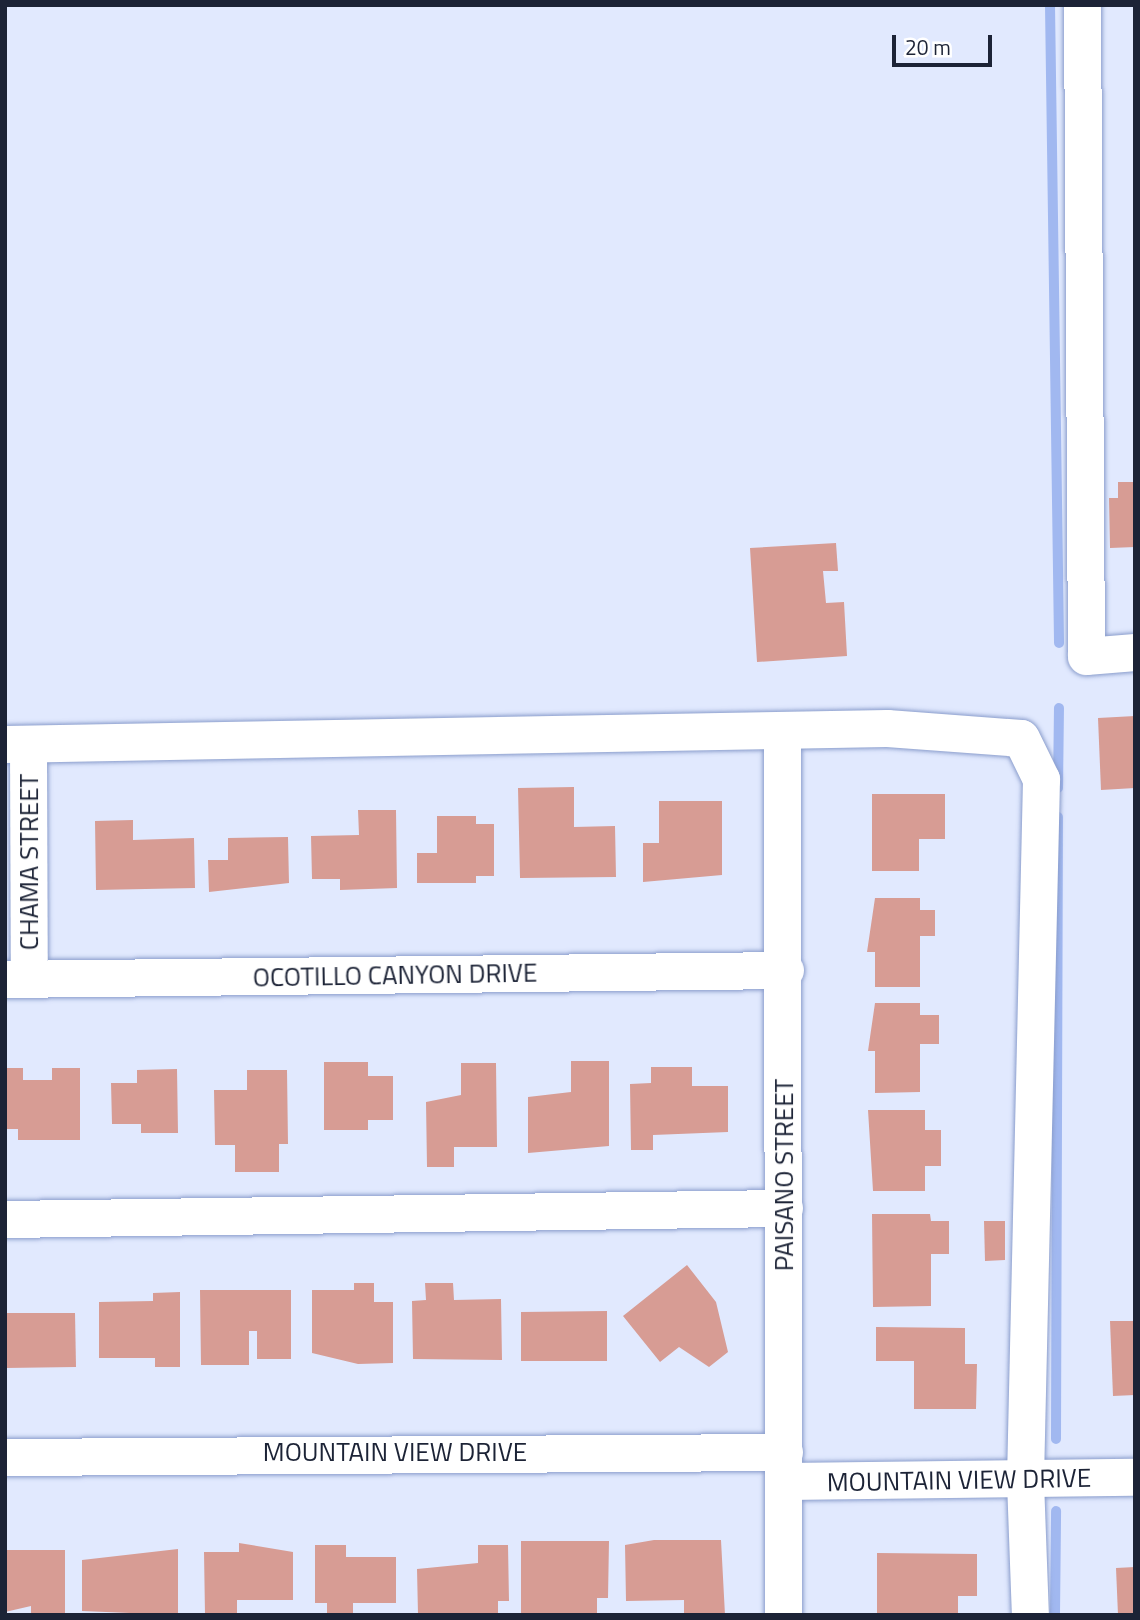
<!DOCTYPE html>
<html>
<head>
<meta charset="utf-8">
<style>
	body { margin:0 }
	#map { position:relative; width:1140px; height:1620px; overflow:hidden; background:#e1e9fe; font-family:"Titillium Web",sans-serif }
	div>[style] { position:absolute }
	.stream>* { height:10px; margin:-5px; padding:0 5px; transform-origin:5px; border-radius:5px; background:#a1b8f0 }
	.building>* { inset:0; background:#d79c94 }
	.roads { filter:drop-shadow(0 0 2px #8a9dcc) drop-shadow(0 0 2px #8a9dcc) }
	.minor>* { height:37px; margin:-18.5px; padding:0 18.5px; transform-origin:18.5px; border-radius:18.5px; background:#fff }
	span { translate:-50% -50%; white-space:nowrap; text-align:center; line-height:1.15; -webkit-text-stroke:5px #fff; paint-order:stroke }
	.street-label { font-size:26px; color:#1c2336 }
	.frame { position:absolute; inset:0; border:7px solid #1c2336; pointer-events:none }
	.scale { position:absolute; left:892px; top:35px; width:100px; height:32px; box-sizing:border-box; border:4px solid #1c2336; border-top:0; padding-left:9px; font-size:21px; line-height:24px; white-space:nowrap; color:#1c2336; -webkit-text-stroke:5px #fff; paint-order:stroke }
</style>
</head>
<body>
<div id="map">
	<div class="stream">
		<div style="left:1050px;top:5px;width:638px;rotate:89.19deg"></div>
		<div style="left:1058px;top:788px;width:80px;rotate:-89.3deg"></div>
		<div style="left:1056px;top:1439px;width:622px;rotate:-89.82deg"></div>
		<div style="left:1055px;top:1615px;width:104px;rotate:-89.4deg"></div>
	</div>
	<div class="building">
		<div style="clip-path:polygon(1118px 482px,1135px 482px,1135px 547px,1110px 548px,1109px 498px,1118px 498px)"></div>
		<div style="clip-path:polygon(836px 543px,838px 571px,823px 571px,826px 603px,844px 602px,847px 656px,757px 662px,750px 548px)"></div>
		<div style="clip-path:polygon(1135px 716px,1135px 788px,1101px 790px,1098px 718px)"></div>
		<div style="clip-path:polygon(574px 787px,574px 827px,615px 826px,616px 877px,520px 878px,518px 788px)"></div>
		<div style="clip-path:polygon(872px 794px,945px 794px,945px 839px,919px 839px,919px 871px,872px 871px)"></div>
		<div style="clip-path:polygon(659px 801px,722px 801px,722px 875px,643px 882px,643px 843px,659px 843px)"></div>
		<div style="clip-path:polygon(358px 810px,396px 810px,397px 888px,340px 890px,340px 879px,312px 879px,311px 836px,359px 835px)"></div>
		<div style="clip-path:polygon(437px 816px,476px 816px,476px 824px,494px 824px,494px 876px,476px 876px,476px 883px,417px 883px,417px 853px,437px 853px)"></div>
		<div style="clip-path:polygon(133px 820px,133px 840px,194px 838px,195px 888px,96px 890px,95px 821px)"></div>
		<div style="clip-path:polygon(288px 837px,289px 883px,209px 892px,208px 860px,228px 860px,228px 838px)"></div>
		<div style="clip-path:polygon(875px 898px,920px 898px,920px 910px,935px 910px,935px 936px,920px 936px,920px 987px,875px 987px,875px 952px,867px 952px)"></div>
		<div style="clip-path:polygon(875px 1003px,920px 1003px,920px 1015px,939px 1015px,939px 1044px,920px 1044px,920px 1092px,875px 1093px,875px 1051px,868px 1051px)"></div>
		<div style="clip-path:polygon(571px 1061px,609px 1061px,609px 1146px,528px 1153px,528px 1097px,571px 1092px)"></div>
		<div style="clip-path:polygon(324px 1062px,368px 1062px,368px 1076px,393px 1076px,393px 1120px,368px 1120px,368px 1130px,324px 1130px)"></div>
		<div style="clip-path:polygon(461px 1063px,496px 1063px,497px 1147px,454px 1147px,454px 1167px,427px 1167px,426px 1102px,461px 1095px)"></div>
		<div style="clip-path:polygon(651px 1067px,692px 1067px,692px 1086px,728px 1086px,728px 1132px,653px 1135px,653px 1150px,631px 1150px,630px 1084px,651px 1083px)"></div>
		<div style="clip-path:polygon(5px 1068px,23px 1068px,23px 1080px,52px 1080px,52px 1068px,80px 1068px,80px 1140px,18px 1140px,18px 1129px,5px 1129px)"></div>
		<div style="clip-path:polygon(177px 1069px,178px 1133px,141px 1133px,141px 1124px,112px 1124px,111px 1083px,137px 1083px,137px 1070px)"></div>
		<div style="clip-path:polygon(247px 1070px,287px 1070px,288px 1144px,279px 1144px,279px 1172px,235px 1172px,235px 1145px,215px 1145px,214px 1090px,247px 1090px)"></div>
		<div style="clip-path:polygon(868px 1110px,925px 1110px,925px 1130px,941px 1130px,941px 1166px,925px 1166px,925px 1191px,873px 1191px)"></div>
		<div style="clip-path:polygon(872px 1214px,930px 1214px,931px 1221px,949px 1221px,949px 1254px,931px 1254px,931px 1306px,873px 1307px)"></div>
		<div style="clip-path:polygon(984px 1221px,1005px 1221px,1005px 1260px,985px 1261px)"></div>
		<div style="clip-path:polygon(687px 1265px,716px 1302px,728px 1352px,709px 1367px,679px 1347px,660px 1362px,623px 1316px)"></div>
		<div style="clip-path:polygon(354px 1283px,374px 1283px,374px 1302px,393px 1302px,393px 1363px,358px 1364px,312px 1353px,312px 1290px,354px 1290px)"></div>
		<div style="clip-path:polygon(425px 1283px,453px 1283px,454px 1300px,501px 1299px,502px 1360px,413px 1359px,412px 1301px,426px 1300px)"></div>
		<div style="clip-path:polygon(200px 1290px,291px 1290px,291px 1359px,257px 1359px,257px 1331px,249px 1331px,249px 1365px,201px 1365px)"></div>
		<div style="clip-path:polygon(180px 1292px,180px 1367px,155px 1367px,155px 1358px,99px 1358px,99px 1302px,153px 1301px,153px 1293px)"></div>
		<div style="clip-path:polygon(607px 1311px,607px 1361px,521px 1361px,521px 1312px)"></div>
		<div style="clip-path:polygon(5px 1313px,75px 1313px,76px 1367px,5px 1368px)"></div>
		<div style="clip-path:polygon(1110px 1321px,1135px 1321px,1135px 1395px,1113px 1396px)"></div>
		<div style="clip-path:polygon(876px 1327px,965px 1328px,965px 1364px,977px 1364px,976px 1409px,914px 1409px,914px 1361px,876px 1361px)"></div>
		<div style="clip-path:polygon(654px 1540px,721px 1540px,725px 1615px,684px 1615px,684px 1600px,626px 1601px,625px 1545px)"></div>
		<div style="clip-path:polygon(521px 1541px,609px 1541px,608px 1598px,597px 1598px,597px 1615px,521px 1615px)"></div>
		<div style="clip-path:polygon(239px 1543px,293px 1552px,293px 1600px,237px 1600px,237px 1615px,205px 1615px,204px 1552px,239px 1552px)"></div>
		<div style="clip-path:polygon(315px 1545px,346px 1545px,346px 1557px,396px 1557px,396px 1603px,353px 1603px,353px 1615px,327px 1615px,327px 1603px,315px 1603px)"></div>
		<div style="clip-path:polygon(478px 1545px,508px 1545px,509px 1601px,498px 1601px,498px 1615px,418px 1615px,417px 1569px,478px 1563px)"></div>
		<div style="clip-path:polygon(178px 1549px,178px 1615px,82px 1611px,82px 1560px)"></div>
		<div style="clip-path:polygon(5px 1550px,65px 1550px,65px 1615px,31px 1615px,31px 1606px,5px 1612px)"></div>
		<div style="clip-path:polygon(877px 1553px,977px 1554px,977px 1596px,958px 1596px,958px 1615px,877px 1615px)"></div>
		<div style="clip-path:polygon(1135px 1567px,1135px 1615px,1118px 1615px,1116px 1568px)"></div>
	</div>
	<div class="roads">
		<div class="minor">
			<div style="left:1082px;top:5px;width:651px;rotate:89.65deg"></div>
			<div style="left:1086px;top:656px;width:49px;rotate:-4.7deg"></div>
			<div style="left:782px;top:734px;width:881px;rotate:89.93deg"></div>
			<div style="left:5px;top:744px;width:882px;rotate:-1.04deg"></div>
			<div style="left:887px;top:728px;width:134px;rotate:4.3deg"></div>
			<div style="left:1021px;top:738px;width:46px;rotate:64deg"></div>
			<div style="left:1041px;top:779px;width:702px;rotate:91.31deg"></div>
			<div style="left:1025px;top:1481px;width:134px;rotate:87.9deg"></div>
			<div style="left:28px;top:745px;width:233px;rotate:89.8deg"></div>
			<div style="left:5px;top:979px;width:780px;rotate:-0.66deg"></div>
			<div style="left:5px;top:1219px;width:779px;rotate:-0.81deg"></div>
			<div style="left:5px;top:1457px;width:779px;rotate:-0.37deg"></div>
			<div style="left:784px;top:1481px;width:351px;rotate:-0.7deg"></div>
		</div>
	</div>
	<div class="street-label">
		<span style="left:29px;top:862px;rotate:-90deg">CHAMA STREET</span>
		<span style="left:395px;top:975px;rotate:-1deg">OCOTILLO CANYON DRIVE</span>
		<span style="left:784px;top:1175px;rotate:-90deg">PAISANO STREET</span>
		<span style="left:395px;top:1452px">MOUNTAIN VIEW DRIVE</span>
		<span style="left:959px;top:1480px;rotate:-1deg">MOUNTAIN VIEW DRIVE</span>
	</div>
	<div class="frame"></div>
	<div class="scale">20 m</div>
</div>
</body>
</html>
